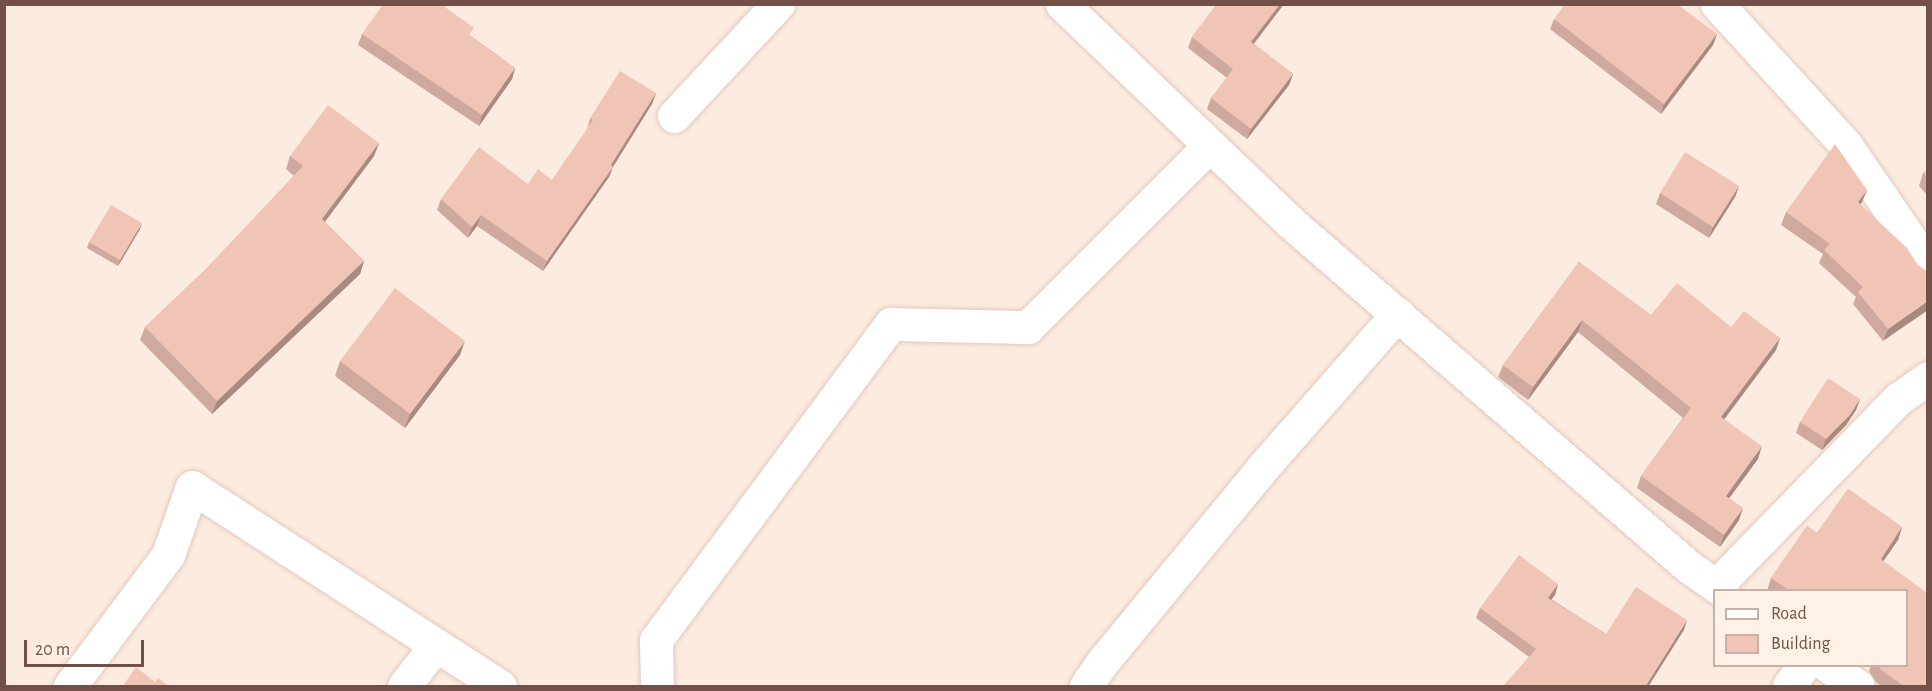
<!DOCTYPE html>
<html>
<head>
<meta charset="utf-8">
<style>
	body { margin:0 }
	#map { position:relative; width:1932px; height:691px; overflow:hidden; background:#fcecdf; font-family:"Alegreya Sans",sans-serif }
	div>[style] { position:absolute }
	.roads { filter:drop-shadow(0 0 2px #e2c9be) drop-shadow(0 0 2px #e2c9be) }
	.minor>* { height:33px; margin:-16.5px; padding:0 16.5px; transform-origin:16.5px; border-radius:16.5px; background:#fff }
	.wall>* { inset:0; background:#cfa99d }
	.shaded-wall>* { inset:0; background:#a98a7f }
	.building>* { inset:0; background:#f1c5b6 }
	span { translate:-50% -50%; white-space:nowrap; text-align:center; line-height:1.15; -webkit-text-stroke:6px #fff1e5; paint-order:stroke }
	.frame { position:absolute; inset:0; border:6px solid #725047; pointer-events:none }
	.legend { position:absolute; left:1713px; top:589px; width:195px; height:78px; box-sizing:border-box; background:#fff1e5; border:2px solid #c7b1a6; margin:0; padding:8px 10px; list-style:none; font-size:18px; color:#725047 }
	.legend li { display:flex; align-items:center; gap:12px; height:30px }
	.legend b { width:30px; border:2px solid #c7b1a6 }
	.scale { position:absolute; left:24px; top:640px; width:120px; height:27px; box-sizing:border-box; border:3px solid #725047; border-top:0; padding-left:8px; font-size:18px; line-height:21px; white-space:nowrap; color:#725047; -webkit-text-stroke:4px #fff1e5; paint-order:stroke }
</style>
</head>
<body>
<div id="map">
	<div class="roads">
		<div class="minor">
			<div style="left:1062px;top:4px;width:315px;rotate:43.7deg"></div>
			<div style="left:1290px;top:222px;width:527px;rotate:40.85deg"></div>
			<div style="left:1689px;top:567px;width:40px;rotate:34.9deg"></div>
			<div style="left:1717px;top:4px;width:190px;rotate:47.6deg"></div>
			<div style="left:1845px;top:144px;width:147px;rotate:55.6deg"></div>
			<div style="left:674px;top:116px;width:153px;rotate:-47.1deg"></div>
			<div style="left:1716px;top:586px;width:261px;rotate:-45.8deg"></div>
			<div style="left:1898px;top:399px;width:37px;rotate:-35deg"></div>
			<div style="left:1828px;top:666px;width:36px;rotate:34deg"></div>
			<div style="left:70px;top:686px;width:164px;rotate:-53.2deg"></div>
			<div style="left:168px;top:555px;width:72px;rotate:-70.6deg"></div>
			<div style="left:192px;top:487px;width:367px;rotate:32.9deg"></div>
			<div style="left:404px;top:686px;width:51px;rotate:-52.2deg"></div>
			<div style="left:657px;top:686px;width:46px;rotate:-91.2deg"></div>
			<div style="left:656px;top:640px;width:394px;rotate:-53.4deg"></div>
			<div style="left:891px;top:324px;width:137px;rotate:1.3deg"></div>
			<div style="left:1028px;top:327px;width:257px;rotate:-45deg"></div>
			<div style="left:1086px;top:686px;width:25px;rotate:-56deg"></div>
			<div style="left:1100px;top:665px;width:259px;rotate:-50.5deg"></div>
			<div style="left:1265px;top:465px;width:201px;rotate:-48.8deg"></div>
			<div style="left:1789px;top:686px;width:24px;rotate:-55deg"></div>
		</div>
	</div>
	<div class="wall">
		<div style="clip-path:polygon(1217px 4px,1284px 4px,1254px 44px,1293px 74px,1289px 85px,1247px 139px,1207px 109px,1211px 98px,1227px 78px,1188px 48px,1192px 37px)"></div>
		<div style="clip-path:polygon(1554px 19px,1717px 34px,1713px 45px,1661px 114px,1550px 29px)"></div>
		<div style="clip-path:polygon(362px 34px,471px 36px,515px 68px,512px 79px,479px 126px,358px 45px)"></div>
		<div style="clip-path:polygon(656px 93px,652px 104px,613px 166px,609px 177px,543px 271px,477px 226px,468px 238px,437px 210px,441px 199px,552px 180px,587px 130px,590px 118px)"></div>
		<div style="clip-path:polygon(379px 143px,374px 156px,325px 222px,364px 261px,360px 274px,212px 414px,140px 340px,145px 327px,206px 269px,294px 176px,286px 169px,290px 156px)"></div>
		<div style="clip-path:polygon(1928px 170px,1928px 196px,1919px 186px,1923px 173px)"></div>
		<div style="clip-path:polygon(1739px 186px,1735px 197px,1709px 238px,1656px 204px,1660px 193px)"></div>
		<div style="clip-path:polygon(1867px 190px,1860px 205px,1917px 264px,1883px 341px,1853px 304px,1856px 297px,1819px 263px,1823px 254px,1781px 225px,1786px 212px)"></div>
		<div style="clip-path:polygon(140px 229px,118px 266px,87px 248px,89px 242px)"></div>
		<div style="clip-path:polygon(1579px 262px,1651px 315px,1731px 327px,1780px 338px,1776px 350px,1724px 419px,1758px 459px,1729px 498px,1739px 520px,1720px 547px,1637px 488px,1641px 476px,1683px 418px,1578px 332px,1528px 400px,1498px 377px,1503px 365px)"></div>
		<div style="clip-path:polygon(460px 355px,405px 428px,335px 376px,340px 361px)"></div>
		<div style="clip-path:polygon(1860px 399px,1856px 410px,1846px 425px,1822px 450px,1796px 433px,1800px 422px)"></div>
		<div style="clip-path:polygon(1848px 489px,1902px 527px,1898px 540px,1883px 561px,1928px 594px,1928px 687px,1882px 687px,1876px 682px,1869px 671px,1871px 666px,1906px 666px,1906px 591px,1767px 591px,1771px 578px,1807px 526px,1817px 533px)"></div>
		<div style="clip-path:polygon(1558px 584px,1555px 595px,1551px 599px,1606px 634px,1684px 630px,1529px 657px,1476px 618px,1480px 608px)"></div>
	</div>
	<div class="shaded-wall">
		<div style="clip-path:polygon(1280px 4px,1284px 4px,1247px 52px,1251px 42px)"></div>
		<div style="clip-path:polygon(1717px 34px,1713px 45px,1661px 114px,1664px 104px)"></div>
		<div style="clip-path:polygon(515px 68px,512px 79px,479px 126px,482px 115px)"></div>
		<div style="clip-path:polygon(1293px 74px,1289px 85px,1247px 139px,1251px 129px)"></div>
		<div style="clip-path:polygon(656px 93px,652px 104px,608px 175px,613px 167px,609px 177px,543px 271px,547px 261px)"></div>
		<div style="clip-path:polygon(379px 143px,374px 156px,317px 232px,322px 219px)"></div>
		<div style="clip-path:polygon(1739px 186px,1735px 197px,1709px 238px,1713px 227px)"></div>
		<div style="clip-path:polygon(1867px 190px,1862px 202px,1853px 215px,1858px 202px)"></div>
		<div style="clip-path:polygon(481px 215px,477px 226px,468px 238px,472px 227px)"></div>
		<div style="clip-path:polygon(142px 223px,140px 229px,118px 266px,120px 260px)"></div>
		<div style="clip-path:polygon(364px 261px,360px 274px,212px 414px,217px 401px)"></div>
		<div style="clip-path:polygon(1928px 301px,1928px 310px,1883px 341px,1888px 329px)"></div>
		<div style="clip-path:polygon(1582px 320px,1578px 332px,1528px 400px,1533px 387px)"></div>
		<div style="clip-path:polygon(1780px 338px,1776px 350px,1717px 429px,1721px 417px)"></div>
		<div style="clip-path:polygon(465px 341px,460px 355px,405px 428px,410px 414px)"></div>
		<div style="clip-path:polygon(1860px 399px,1856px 410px,1846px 425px,1822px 450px,1826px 439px)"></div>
		<div style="clip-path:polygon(1762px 446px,1758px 459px,1722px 508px,1726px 496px)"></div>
		<div style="clip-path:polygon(1743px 508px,1739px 520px,1720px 547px,1724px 535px)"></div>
		<div style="clip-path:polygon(1902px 527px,1898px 540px,1876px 572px,1881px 559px)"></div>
		<div style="clip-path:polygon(1558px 584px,1555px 595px,1545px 608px,1548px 598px)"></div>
		<div style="clip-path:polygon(1687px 620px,1684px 630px,1648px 687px,1645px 687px)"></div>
	</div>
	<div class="building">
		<div style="clip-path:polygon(383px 4px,441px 4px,474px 28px,469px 35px,515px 68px,482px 115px,362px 34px)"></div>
		<div style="clip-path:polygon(1217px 4px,1280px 4px,1251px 42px,1293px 74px,1251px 129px,1211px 98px,1233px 69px,1192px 37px)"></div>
		<div style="clip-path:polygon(1565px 4px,1677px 4px,1717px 34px,1664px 104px,1554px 19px)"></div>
		<div style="clip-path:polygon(620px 71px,656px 93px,611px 165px,613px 167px,547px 261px,481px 215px,472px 227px,441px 199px,479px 147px,528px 184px,538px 169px,552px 180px,593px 120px,590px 118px)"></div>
		<div style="clip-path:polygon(328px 105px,379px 143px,322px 219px,364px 261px,217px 401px,145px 327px,206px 269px,303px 166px,290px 156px)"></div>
		<div style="clip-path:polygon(1835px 144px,1867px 190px,1858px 202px,1907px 248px,1917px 264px,1925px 270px,1928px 270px,1928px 301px,1888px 329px,1858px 292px,1863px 287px,1824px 250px,1830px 244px,1786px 212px)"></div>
		<div style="clip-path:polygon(1685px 152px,1739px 186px,1713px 227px,1660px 193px)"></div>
		<div style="clip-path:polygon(1928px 170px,1928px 178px,1923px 173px)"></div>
		<div style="clip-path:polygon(111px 205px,142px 223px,120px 260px,89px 242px)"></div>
		<div style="clip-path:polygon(1579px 262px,1651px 315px,1677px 283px,1731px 327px,1744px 311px,1780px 338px,1721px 417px,1762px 446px,1726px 496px,1743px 508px,1724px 535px,1641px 476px,1691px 408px,1582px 320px,1533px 387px,1503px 365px)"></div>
		<div style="clip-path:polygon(395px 288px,465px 341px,410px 414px,340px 361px)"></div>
		<div style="clip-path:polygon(1828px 378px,1860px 399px,1850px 415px,1826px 439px,1800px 422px)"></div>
		<div style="clip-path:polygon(1848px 489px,1902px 527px,1881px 559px,1928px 594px,1928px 629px,1926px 632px,1928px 633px,1928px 687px,1905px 687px,1880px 669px,1879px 666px,1906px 666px,1906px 591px,1790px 591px,1771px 578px,1807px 526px,1817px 533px)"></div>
		<div style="clip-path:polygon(1519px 555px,1558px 584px,1548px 598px,1606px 634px,1636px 587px,1687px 620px,1645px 687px,1502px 687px,1536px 649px,1480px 608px)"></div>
		<div style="clip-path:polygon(136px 667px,155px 682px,158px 678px,170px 687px,122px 687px)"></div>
	</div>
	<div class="frame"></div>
	<ul class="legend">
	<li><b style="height:8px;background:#fff"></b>Road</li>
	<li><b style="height:16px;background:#f1c5b6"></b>Building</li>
	</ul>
	<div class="scale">20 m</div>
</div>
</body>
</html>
